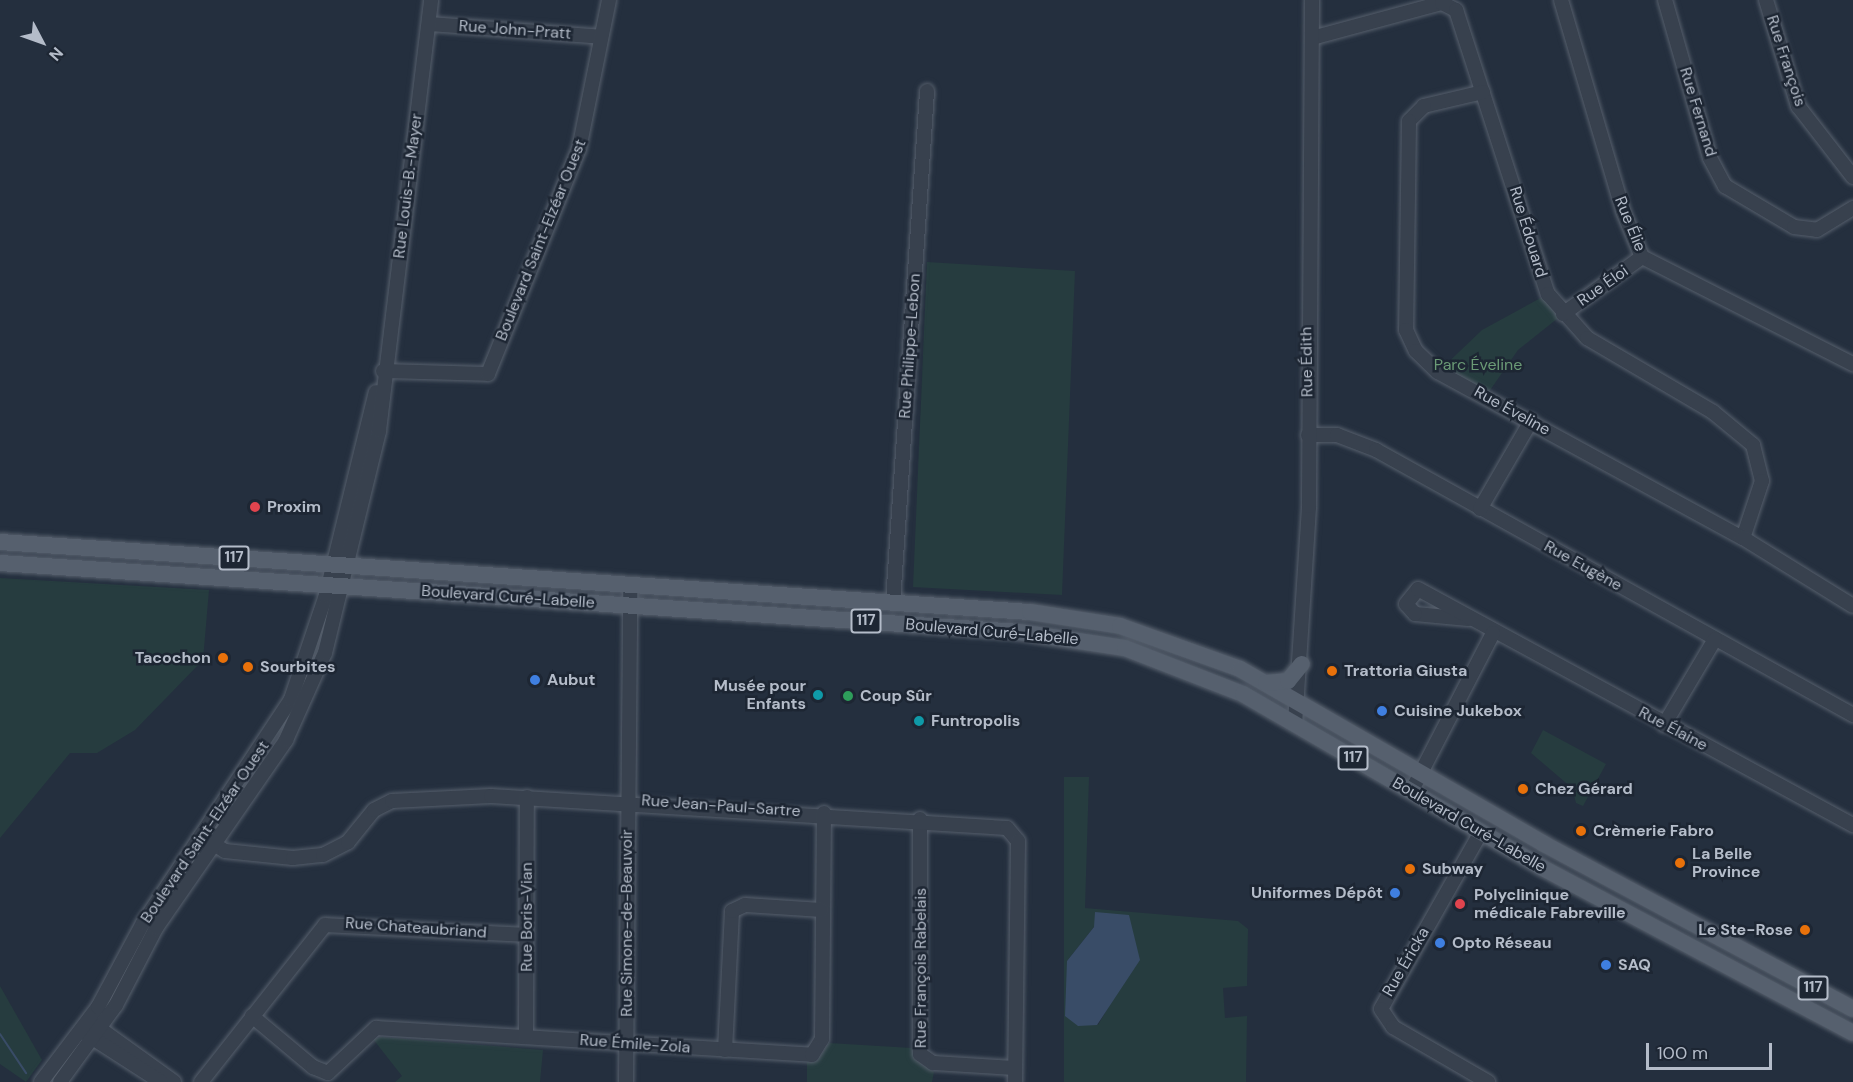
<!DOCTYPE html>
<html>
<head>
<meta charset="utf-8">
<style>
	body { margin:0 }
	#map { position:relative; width:1853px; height:1082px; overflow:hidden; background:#242f3e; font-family:"DM Sans",sans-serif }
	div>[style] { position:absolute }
	.green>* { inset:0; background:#263c3f }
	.water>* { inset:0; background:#394c67 }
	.stream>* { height:2px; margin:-1px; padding:0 1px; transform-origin:1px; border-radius:1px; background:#394c67 }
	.roads { filter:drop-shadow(0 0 2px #565f6c) drop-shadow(0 0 2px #565f6c) }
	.minor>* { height:14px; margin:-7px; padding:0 7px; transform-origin:7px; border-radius:7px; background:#38414e }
	.major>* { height:16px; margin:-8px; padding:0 8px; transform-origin:8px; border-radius:8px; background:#56606e }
	.dots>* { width:16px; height:16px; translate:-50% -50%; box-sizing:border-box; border:3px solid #1d2633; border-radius:50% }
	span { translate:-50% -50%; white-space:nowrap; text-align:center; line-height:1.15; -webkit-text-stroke:5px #1d2633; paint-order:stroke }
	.shield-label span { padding:2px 4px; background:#1d2633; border:2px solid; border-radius:4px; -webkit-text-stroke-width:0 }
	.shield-label { font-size:15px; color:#b4bcc9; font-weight:700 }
	.street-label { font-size:16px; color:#b4bcc9 }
	.park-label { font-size:16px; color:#6b9a76 }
	.poi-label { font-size:16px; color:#b4bcc9; font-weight:700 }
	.left { translate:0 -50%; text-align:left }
	.right { translate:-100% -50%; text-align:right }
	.north { position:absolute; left:12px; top:12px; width:60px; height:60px; -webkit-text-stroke:4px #1d2633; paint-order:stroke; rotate:131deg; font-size:16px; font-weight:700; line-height:24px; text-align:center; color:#b4bcc9 }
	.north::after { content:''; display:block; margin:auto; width:21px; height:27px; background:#b4bcc9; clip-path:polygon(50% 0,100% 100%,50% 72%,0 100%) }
	.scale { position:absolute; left:1646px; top:1043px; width:126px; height:27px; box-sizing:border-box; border:3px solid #b4bcc9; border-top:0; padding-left:8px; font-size:18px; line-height:21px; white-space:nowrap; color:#b4bcc9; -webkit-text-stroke:4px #1d2633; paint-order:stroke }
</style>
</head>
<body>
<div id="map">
	<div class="green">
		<div style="clip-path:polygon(927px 262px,1075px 271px,1062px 595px,913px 587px)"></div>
		<div style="clip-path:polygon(1548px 294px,1563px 314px,1518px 350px,1486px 396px,1438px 372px,1482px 330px)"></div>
		<div style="clip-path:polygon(0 578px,209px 590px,203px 660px,135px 730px,97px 753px,70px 753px,0 838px)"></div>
		<div style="clip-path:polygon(1543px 730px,1606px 764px,1583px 806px,1576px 803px,1572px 788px,1531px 753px)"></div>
		<div style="clip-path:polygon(evenodd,1064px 777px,1089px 777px,1085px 908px,1238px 921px,1248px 929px,1247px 986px,1223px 988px,1225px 1018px,1247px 1016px,1246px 1082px,1064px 1082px,1064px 777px,1094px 927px,1109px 1006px,1098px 1025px,1067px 961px,1094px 927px)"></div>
		<div style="clip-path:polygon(0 986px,42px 1060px,26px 1082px,0 1064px)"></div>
		<div style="clip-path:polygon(381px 1037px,543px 1050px,540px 1082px,395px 1082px,402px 1076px,373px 1039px)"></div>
		<div style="clip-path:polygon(829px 1043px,912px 1048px,914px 1059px,934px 1072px,932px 1082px,807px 1082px,807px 1062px,819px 1058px)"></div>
	</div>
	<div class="water">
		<div style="clip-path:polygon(1095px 912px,1129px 915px,1140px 960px,1097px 1025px,1078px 1026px,1065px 1016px,1067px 961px,1094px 927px)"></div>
	</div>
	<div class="stream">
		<div style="left:0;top:1034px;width:47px;rotate:56.3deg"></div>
	</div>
	<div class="roads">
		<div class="minor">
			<div style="left:1561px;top:0;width:220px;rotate:73.6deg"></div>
			<div style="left:1623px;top:211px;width:50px;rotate:67.6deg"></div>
			<div style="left:1642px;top:257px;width:237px;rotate:26.9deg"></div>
			<div style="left:1665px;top:0;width:164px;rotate:74.1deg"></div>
			<div style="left:1710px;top:158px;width:32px;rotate:62deg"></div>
			<div style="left:1725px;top:186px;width:80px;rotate:30.7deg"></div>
			<div style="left:1794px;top:227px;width:23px;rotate:7deg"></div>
			<div style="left:1817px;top:230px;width:42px;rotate:-31.4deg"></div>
			<div style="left:1766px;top:0;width:111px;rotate:73.2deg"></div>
			<div style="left:1798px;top:106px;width:90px;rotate:52.2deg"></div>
			<div style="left:430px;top:24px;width:171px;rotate:4.3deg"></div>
			<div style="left:1312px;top:38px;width:135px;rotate:-15.1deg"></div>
			<div style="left:1442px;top:3px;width:16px;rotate:27deg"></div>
			<div style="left:1456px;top:10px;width:299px;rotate:72.1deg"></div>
			<div style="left:1548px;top:294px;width:59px;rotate:48.4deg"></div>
			<div style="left:1587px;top:338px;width:146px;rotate:30.4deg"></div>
			<div style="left:1713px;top:412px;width:52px;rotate:39.5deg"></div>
			<div style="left:1753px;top:445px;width:37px;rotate:76deg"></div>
			<div style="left:1762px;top:481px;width:60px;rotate:108.4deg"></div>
			<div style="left:1483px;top:92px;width:61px;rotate:166.7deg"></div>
			<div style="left:1424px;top:106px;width:21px;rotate:135deg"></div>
			<div style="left:1409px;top:121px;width:209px;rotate:90.8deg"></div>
			<div style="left:1406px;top:330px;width:23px;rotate:65deg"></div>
			<div style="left:1416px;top:351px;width:30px;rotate:44deg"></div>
			<div style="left:1438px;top:372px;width:347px;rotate:28.6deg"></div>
			<div style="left:1743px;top:538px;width:129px;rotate:31.7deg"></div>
			<div style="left:1563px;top:314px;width:97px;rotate:-35.8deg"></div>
			<div style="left:383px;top:371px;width:105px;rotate:1.6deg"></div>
			<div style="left:488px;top:374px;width:243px;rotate:-68deg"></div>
			<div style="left:579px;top:149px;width:152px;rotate:-78.6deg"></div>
			<div style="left:1308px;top:435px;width:29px"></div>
			<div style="left:1337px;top:435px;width:42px;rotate:21deg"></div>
			<div style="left:1376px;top:450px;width:546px;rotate:29.05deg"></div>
			<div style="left:1480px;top:509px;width:102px;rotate:-59.9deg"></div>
			<div style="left:893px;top:602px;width:512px;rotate:-86.19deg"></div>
			<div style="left:1468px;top:619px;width:53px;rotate:-174.6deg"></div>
			<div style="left:1415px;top:614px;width:13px;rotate:-132deg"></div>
			<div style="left:1406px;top:604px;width:19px;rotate:-51deg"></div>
			<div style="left:1418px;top:589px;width:495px;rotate:28.5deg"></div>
			<div style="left:1295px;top:724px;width:218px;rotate:-86.3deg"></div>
			<div style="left:1309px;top:506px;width:506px;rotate:-89.66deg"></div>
			<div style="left:1664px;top:725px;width:100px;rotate:-59.3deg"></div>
			<div style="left:1411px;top:792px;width:179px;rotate:-62.7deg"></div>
			<div style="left:920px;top:819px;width:235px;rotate:90deg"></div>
			<div style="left:920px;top:1054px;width:16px;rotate:35deg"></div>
			<div style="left:933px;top:1063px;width:82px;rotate:3.5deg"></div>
			<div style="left:1481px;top:832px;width:203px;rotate:119.5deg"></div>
			<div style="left:1381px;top:1009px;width:22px;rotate:56deg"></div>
			<div style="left:1393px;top:1027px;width:110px;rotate:30.1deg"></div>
			<div style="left:201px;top:836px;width:28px;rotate:32deg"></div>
			<div style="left:225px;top:851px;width:68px;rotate:5.9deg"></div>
			<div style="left:293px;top:858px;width:30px;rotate:-6deg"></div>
			<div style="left:323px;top:855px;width:28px;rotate:-27deg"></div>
			<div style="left:348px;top:842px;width:41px;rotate:-50.9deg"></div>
			<div style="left:374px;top:810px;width:20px;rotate:-27deg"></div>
			<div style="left:392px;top:801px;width:99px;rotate:-2.9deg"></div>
			<div style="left:491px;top:796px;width:517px;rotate:3.55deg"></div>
			<div style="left:1007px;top:828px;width:17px;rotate:50deg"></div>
			<div style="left:1018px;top:841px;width:241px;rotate:90.7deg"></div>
			<div style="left:252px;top:1016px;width:80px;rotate:39.9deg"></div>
			<div style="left:313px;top:1067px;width:16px;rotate:22deg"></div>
			<div style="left:328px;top:1073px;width:66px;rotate:-43.2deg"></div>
			<div style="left:376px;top:1028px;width:437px;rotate:3.5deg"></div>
			<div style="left:812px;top:1055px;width:19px;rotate:-58deg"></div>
			<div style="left:822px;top:1039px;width:226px;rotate:-89.5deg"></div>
			<div style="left:92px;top:1023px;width:101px;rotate:35.7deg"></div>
			<div style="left:85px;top:1033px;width:90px;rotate:32.8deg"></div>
			<div style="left:526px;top:1036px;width:239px;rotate:-89.8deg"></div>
			<div style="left:725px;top:1050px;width:139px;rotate:-87.1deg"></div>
			<div style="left:732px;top:911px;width:14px;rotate:-25deg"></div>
			<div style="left:745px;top:905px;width:77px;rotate:3.7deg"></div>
			<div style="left:41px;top:1082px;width:94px;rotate:-52.8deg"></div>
			<div style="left:98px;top:1007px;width:95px;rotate:-61.8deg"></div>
			<div style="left:143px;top:923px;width:268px;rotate:-56.5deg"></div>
			<div style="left:291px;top:699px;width:110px;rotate:-71.4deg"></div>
			<div style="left:326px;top:595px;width:209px;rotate:-76.2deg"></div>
			<div style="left:60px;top:1082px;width:95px;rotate:-54deg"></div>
			<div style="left:116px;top:1005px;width:87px;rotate:-62.5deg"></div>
			<div style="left:156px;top:928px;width:229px;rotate:-55.3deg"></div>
			<div style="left:286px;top:740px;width:95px;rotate:-65.9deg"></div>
			<div style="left:325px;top:653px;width:228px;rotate:-76.3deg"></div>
			<div style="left:379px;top:431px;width:434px;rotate:-83.1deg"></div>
			<div style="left:201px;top:1082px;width:200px;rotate:-51.7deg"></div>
			<div style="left:325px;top:925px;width:202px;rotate:2.8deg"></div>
			<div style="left:626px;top:1082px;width:498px;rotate:-89.5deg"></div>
		</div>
		<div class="major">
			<div style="left:0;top:542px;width:1032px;rotate:3.89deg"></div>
			<div style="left:1030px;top:612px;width:91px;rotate:8.8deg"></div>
			<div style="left:1120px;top:626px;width:127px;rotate:19.7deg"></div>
			<div style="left:1240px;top:669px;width:351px;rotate:29.9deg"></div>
			<div style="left:1544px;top:844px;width:350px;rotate:28.1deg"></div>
			<div style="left:0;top:563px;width:1021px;rotate:3.87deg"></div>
			<div style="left:1019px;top:632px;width:107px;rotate:8.6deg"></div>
			<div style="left:1125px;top:648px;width:127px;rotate:21.3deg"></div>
			<div style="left:1243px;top:694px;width:345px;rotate:30.1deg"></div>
			<div style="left:1541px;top:867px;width:353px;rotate:28deg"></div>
			<div style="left:1266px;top:683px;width:22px;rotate:-5deg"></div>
			<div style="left:1288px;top:681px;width:22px;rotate:-51deg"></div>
		</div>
	</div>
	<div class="dots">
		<div style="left:255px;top:507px;background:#e0444e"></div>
		<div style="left:223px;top:658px;background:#e8710a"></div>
		<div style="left:248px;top:667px;background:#e8710a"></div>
		<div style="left:1332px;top:671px;background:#e8710a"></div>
		<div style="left:535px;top:680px;background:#3f7fe0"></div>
		<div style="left:818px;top:695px;background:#0f9aa8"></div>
		<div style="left:848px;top:696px;background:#2e9e5b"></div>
		<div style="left:1382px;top:711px;background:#3f7fe0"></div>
		<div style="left:919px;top:721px;background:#0f9aa8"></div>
		<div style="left:1523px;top:789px;background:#e8710a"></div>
		<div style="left:1581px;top:831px;background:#e8710a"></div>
		<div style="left:1680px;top:863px;background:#e8710a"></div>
		<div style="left:1410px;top:869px;background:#e8710a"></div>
		<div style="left:1395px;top:893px;background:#3f7fe0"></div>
		<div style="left:1460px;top:904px;background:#e0444e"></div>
		<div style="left:1805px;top:930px;background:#e8710a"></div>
		<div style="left:1440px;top:943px;background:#3f7fe0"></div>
		<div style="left:1606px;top:965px;background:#3f7fe0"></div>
	</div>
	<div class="shield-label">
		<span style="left:234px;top:558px">117</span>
		<span style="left:866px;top:621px">117</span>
		<span style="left:1353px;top:758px">117</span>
		<span style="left:1813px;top:988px">117</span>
	</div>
	<div class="street-label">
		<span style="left:515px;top:30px;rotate:4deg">Rue John-Pratt</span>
		<span style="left:1786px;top:61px;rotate:72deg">Rue François</span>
		<span style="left:1698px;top:112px;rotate:73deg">Rue Fernand</span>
		<span style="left:408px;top:186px;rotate:-83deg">Rue Louis-B.-Mayer</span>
		<span style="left:1630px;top:224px;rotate:68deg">Rue Élie</span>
		<span style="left:1528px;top:232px;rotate:73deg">Rue Édouard</span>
		<span style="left:541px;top:240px;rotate:-68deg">Boulevard Saint-Elzéar Ouest</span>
		<span style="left:1603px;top:286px;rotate:-35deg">Rue Éloi</span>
		<span style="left:910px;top:346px;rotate:-86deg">Rue Philippe-Lebon</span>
		<span style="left:1307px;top:362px;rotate:-91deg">Rue Édith</span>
		<span style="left:1512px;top:411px;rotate:29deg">Rue Éveline</span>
		<span style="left:1583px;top:566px;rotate:29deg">Rue Eugène</span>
		<span style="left:508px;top:597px;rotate:4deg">Boulevard Curé-Labelle</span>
		<span style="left:992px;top:632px;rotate:5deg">Boulevard Curé-Labelle</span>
		<span style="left:1673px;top:729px;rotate:28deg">Rue Élaine</span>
		<span style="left:721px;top:806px;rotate:4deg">Rue Jean-Paul-Sartre</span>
		<span style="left:1469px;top:825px;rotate:30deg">Boulevard Curé-Labelle</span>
		<span style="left:205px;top:832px;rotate:-56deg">Boulevard Saint-Elzéar Ouest</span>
		<span style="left:527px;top:917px;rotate:-90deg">Rue Boris-Vian</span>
		<span style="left:627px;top:923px;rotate:-90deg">Rue Simone-de-Beauvoir</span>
		<span style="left:416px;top:928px;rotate:4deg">Rue Chateaubriand</span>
		<span style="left:1406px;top:962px;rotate:-60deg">Rue Éricka</span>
		<span style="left:921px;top:968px;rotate:-90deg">Rue François Rabelais</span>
		<span style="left:635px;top:1044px;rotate:4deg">Rue Émile-Zola</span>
	</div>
	<div class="park-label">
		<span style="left:1478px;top:365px">Parc Éveline</span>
	</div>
	<div class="poi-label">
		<span class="left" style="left:267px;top:507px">Proxim</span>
		<span class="right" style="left:211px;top:658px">Tacochon</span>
		<span class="left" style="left:260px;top:667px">Sourbites</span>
		<span class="left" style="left:1344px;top:671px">Trattoria Giusta</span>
		<span class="left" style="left:547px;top:680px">Aubut</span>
		<span class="right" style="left:806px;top:695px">Musée pour<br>Enfants</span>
		<span class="left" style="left:860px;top:696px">Coup Sûr</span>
		<span class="left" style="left:1394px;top:711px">Cuisine Jukebox</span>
		<span class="left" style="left:931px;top:721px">Funtropolis</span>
		<span class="left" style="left:1535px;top:789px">Chez Gérard</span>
		<span class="left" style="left:1593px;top:831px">Crèmerie Fabro</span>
		<span class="left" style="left:1692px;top:863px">La Belle<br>Province</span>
		<span class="left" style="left:1422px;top:869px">Subway</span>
		<span class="right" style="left:1383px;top:893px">Uniformes Dépôt</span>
		<span class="left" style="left:1474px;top:904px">Polyclinique<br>médicale Fabreville</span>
		<span class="right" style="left:1793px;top:930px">Le Ste-Rose</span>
		<span class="left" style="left:1452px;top:943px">Opto Réseau</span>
		<span class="left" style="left:1618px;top:965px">SAQ</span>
	</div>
	<div class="north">N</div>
	<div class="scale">100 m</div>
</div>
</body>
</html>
